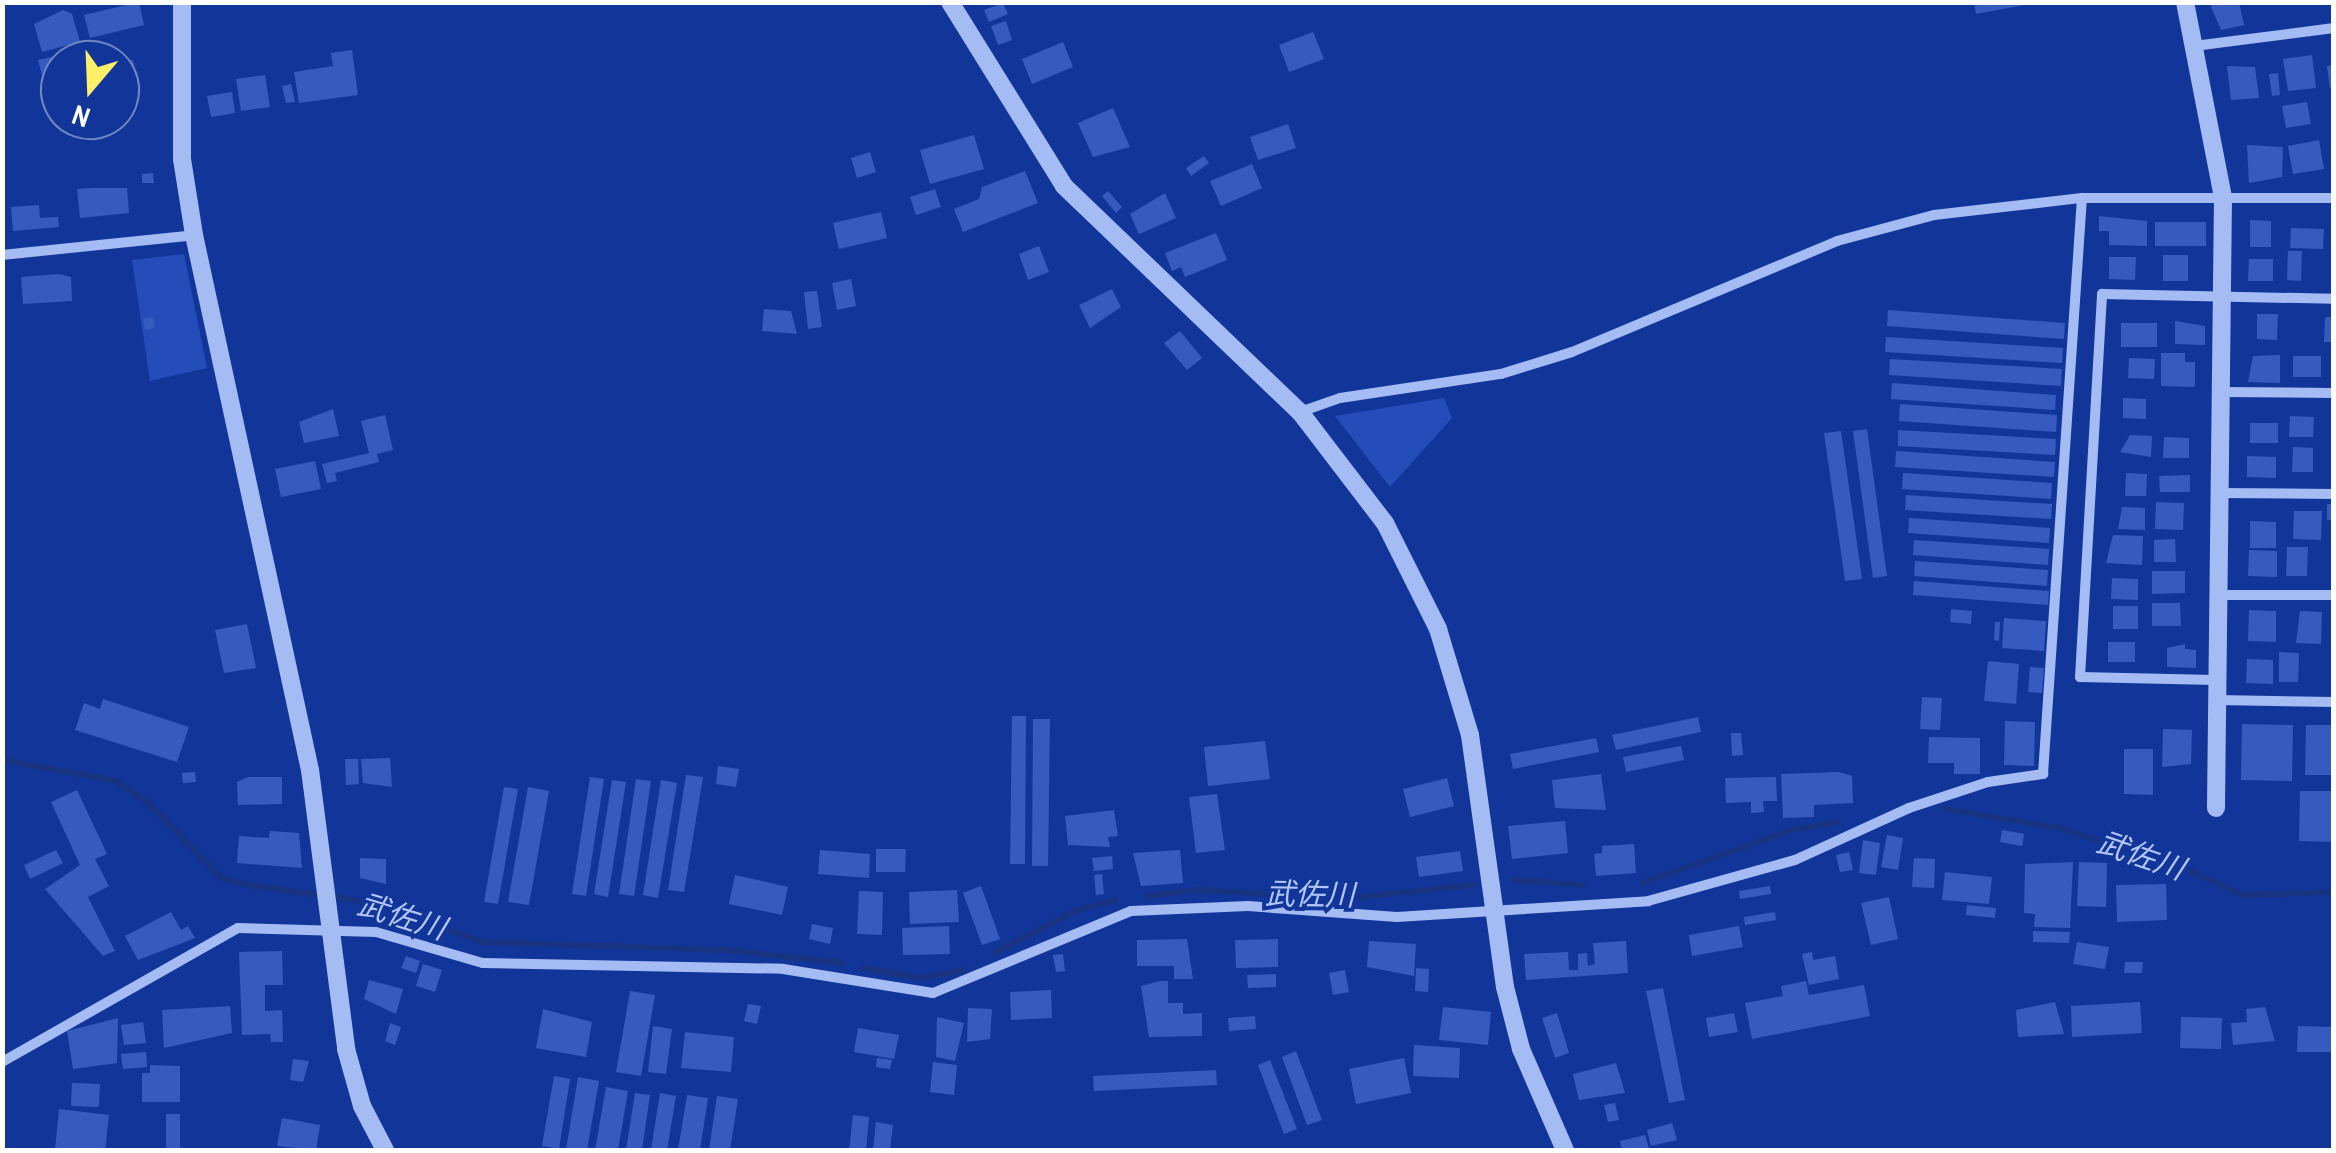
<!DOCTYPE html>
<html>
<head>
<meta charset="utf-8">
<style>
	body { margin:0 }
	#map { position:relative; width:2336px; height:1153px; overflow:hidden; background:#12359a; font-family:"Archivo Narrow","Noto Sans JP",sans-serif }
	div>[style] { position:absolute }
	.green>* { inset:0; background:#244db9 }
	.stream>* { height:6px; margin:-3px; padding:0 3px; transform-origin:3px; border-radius:3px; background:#183381 }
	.building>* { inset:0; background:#355bc1 }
	.minor>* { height:10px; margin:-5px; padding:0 5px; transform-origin:5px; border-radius:5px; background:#a5bbf4 }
	.tertiary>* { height:18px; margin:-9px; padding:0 9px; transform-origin:9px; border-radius:9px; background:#a5bbf4 }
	span { translate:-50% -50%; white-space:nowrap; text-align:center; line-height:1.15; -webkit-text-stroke:8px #12359a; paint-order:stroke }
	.water-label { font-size:30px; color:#b2c6fa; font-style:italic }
	.frame { position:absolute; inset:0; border:5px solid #fff; pointer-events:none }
	.north { position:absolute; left:40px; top:40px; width:100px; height:100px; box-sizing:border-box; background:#12359a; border:2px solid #7186c2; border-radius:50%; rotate:199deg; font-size:28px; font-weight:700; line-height:40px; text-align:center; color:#fff }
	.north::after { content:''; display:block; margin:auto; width:35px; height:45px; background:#ffee68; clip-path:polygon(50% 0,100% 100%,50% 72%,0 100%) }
</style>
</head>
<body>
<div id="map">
	<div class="green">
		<div style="clip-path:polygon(184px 254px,207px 368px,150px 381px,132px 260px)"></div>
		<div style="clip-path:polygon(1444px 398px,1452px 418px,1390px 487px,1335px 416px)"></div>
	</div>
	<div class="stream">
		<div style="left:2px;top:760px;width:116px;rotate:10.4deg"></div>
		<div style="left:116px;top:781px;width:39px;rotate:35deg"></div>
		<div style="left:148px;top:803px;width:105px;rotate:45.8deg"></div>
		<div style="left:221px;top:878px;width:28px;rotate:15deg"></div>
		<div style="left:248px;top:885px;width:113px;rotate:8.1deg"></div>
		<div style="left:360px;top:901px;width:130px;rotate:18.4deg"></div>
		<div style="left:483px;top:942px;width:243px;rotate:1.9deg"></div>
		<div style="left:726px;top:950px;width:117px;rotate:6.4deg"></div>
		<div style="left:1946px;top:809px;width:115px;rotate:9.5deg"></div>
		<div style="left:2059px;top:828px;width:130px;rotate:17.9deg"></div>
		<div style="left:2183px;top:868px;width:65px;rotate:24.6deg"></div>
		<div style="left:2242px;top:895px;width:92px;rotate:-1.9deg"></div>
		<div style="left:1513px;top:880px;width:70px;rotate:4.1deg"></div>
		<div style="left:1642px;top:883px;width:159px;rotate:-19.5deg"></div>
		<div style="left:1792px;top:830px;width:47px;rotate:-9.9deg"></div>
		<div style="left:1147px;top:896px;width:48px;rotate:-7.1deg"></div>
		<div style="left:1195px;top:890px;width:155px;rotate:3deg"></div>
		<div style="left:1350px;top:898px;width:123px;rotate:-6.1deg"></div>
		<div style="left:995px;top:952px;width:90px;rotate:-27.1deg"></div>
		<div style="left:1075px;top:911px;width:41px;rotate:-15.4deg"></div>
		<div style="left:862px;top:968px;width:60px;rotate:9.6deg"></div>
		<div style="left:921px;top:978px;width:44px;rotate:-10.5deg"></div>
	</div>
	<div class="building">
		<div style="clip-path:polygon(139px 2px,144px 25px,90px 38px,84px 15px)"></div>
		<div style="clip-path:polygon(1974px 2px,2030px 2px,2030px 4px,1976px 14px)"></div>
		<div style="clip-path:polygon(2209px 2px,2239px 2px,2244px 25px,2221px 30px)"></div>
		<div style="clip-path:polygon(1003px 3px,1008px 14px,989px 22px,984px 10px)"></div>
		<div style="clip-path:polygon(63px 10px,72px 14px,80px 42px,42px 52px,34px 24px)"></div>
		<div style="clip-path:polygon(1006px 21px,1012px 40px,998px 45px,991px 26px)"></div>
		<div style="clip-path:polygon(1313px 32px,1324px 59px,1289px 72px,1279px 45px)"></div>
		<div style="clip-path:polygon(1063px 42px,1073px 67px,1032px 84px,1022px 59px)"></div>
		<div style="clip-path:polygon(84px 45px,93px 45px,94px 60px,85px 60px)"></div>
		<div style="clip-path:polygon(352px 50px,358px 95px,299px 103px,294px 72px,333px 66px,331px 53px)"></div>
		<div style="clip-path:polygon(64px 54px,60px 84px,45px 87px,38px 60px)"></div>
		<div style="clip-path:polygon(2312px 55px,2316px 88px,2288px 91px,2283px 59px)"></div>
		<div style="clip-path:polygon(133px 60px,138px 85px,120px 89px,120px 63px)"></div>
		<div style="clip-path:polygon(2334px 65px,2334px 88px,2330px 89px,2327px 66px)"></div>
		<div style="clip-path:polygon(2227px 66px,2255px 67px,2259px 98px,2231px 100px)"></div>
		<div style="clip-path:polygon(2278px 73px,2280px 95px,2272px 96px,2269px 74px)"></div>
		<div style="clip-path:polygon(265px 75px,270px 107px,241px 111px,236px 79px)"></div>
		<div style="clip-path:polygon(291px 84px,295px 102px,286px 103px,282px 86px)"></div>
		<div style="clip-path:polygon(232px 92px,235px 113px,211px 117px,207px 96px)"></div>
		<div style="clip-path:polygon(2307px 102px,2311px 124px,2286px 128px,2282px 106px)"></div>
		<div style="clip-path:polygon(1113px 108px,1130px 147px,1093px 157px,1078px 123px)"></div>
		<div style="clip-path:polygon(1288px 124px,1296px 148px,1258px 160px,1250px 137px)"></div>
		<div style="clip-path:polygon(974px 135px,984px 169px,930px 184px,920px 150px)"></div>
		<div style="clip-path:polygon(2319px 140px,2324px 169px,2293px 174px,2288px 146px)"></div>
		<div style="clip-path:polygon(2247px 145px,2283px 147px,2282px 177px,2249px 183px)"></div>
		<div style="clip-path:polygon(870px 152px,876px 172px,857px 178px,851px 158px)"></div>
		<div style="clip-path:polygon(1204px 156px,1209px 163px,1191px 176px,1186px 168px)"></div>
		<div style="clip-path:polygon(1252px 164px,1262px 188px,1221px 206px,1210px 181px)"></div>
		<div style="clip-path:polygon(1025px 171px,1038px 203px,963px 232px,954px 209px,979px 199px,982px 187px)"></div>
		<div style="clip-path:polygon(153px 173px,154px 183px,142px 183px,142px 174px)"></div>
		<div style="clip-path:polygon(91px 188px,127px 188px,129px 213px,80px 218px,77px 189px)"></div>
		<div style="clip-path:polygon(935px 189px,941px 207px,916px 215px,910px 197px)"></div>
		<div style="clip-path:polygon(1108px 191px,1122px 207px,1116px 213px,1102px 196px)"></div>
		<div style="clip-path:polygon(1165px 193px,1176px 218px,1139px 234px,1130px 214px)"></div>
		<div style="clip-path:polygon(39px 205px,40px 218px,58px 217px,59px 227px,13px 231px,11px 207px)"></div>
		<div style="clip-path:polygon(881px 212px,887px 238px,839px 249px,833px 223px)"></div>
		<div style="clip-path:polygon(2099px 216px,2147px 221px,2147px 246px,2109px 245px,2109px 231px,2099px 231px)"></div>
		<div style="clip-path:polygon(2250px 220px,2271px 221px,2271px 247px,2250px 247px)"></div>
		<div style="clip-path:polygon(2155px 222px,2206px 222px,2206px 246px,2155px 246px)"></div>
		<div style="clip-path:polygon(2291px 228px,2324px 229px,2323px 249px,2290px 248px)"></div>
		<div style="clip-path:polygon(1216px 233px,1227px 260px,1185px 277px,1181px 267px,1172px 271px,1165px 253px)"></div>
		<div style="clip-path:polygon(1039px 246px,1049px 272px,1028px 280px,1019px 254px)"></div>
		<div style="clip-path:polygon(2288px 251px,2302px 251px,2301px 281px,2287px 280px)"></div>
		<div style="clip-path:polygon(2163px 255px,2188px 255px,2188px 281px,2163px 281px)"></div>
		<div style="clip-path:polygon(2109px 257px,2136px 257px,2135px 280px,2109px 279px)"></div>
		<div style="clip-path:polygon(2249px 259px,2273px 259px,2273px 281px,2248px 281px)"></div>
		<div style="clip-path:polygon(59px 274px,71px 277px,72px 301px,23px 304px,21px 277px)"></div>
		<div style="clip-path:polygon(851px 279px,856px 306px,837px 310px,832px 283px)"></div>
		<div style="clip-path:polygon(1112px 289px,1121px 307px,1090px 328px,1079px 305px)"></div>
		<div style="clip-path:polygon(817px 291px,822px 327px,808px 329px,804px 292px)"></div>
		<div style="clip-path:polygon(764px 309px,791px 311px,797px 334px,762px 331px)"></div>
		<div style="clip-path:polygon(1888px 310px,2065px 323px,2064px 339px,1887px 326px)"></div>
		<div style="clip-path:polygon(2257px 314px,2278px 314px,2277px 340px,2257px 339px)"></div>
		<div style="clip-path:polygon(153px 317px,155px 328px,145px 330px,143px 319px)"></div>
		<div style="clip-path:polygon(2325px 317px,2334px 317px,2334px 342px,2324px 342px)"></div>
		<div style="clip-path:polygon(2175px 321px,2205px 326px,2205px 345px,2175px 344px)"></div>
		<div style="clip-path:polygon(2121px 323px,2157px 323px,2157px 347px,2121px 347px)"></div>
		<div style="clip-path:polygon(1180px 331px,1202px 358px,1187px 370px,1164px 343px)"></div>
		<div style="clip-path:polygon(1886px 337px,2063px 348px,2062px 363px,1885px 352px)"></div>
		<div style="clip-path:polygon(2161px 353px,2185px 353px,2185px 362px,2195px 362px,2195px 387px,2161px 386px)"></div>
		<div style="clip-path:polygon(2280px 355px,2280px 383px,2248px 382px,2253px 356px)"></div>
		<div style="clip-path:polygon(2293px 356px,2321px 356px,2321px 377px,2293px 377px)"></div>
		<div style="clip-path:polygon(2129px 358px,2155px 359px,2154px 379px,2128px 378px)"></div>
		<div style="clip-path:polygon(1890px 359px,2062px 369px,2061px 386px,1889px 375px)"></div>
		<div style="clip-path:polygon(1892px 383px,2056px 395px,2055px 410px,1891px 399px)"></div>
		<div style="clip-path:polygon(2123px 398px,2146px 399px,2146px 419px,2123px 418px)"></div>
		<div style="clip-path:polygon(1900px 404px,2057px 415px,2056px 432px,1899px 421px)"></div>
		<div style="clip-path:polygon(333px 409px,339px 436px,304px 443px,299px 422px)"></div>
		<div style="clip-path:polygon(385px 415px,393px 450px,377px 454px,379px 462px,335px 473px,337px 481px,327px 483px,322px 464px,369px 453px,361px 421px)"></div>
		<div style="clip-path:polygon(2290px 416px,2314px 417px,2313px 437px,2289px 437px)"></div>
		<div style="clip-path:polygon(2250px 423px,2278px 423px,2278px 443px,2250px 443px)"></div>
		<div style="clip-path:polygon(1867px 429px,1887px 576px,1873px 578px,1853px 431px)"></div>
		<div style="clip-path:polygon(1898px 430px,2056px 439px,2055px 455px,1898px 446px)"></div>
		<div style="clip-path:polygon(1841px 431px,1862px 579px,1845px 581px,1824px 433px)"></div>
		<div style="clip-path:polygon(2130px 435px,2152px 436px,2151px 457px,2120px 452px)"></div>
		<div style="clip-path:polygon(2164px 437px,2189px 438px,2189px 458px,2163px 458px)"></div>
		<div style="clip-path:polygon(2293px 447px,2313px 448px,2313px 472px,2292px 472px)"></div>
		<div style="clip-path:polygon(1896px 451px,2055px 462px,2054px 477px,1895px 467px)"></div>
		<div style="clip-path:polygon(2247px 456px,2276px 457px,2276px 478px,2247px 477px)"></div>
		<div style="clip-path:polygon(315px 461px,321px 489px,281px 497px,275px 469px)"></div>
		<div style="clip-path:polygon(1903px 473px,2052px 483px,2051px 499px,1902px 489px)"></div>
		<div style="clip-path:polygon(2126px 473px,2147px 474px,2146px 496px,2125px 496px)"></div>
		<div style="clip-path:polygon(2190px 475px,2190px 492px,2160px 492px,2159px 476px)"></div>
		<div style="clip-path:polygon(1906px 495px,2052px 504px,2051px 519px,1905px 510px)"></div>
		<div style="clip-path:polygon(2156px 502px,2184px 503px,2183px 530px,2155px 529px)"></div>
		<div style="clip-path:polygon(2327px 504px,2334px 504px,2334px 520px,2327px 520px)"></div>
		<div style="clip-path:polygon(2122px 507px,2145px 508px,2145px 530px,2118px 529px)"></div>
		<div style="clip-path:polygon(2294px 511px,2322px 511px,2321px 540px,2293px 539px)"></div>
		<div style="clip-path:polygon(1909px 518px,2050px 528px,2049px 543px,1908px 533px)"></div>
		<div style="clip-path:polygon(2250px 521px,2276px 522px,2276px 548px,2250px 548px)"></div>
		<div style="clip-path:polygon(2113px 535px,2143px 536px,2142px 565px,2106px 563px)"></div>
		<div style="clip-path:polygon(2175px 539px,2176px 562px,2154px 562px,2154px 540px)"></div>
		<div style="clip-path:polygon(1914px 540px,2049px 549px,2048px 565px,1913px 555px)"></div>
		<div style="clip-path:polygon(2287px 547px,2308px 547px,2307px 576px,2286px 576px)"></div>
		<div style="clip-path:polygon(2249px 550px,2277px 551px,2277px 577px,2248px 576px)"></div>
		<div style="clip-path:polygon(1915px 561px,2048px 570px,2047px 586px,1914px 576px)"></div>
		<div style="clip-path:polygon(2152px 571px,2185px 571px,2185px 593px,2152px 594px)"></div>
		<div style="clip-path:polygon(2112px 578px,2138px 579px,2138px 600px,2111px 599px)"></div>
		<div style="clip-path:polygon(1914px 581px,2049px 591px,2048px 605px,1913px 595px)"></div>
		<div style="clip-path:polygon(2152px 603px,2180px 603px,2181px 626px,2152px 626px)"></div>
		<div style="clip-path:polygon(2113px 606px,2138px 606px,2138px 629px,2113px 629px)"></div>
		<div style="clip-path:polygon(1951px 609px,1972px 611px,1971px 624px,1950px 622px)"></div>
		<div style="clip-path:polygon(2249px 610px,2276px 611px,2276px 642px,2248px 641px)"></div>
		<div style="clip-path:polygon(2300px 611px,2322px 612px,2321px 644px,2296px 643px)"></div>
		<div style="clip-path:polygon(2004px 618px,2046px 621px,2044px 651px,2002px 648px)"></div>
		<div style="clip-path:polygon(1995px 622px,2000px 622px,1999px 641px,1994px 640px)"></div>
		<div style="clip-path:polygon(247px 624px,256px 668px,224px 673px,215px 630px)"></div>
		<div style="clip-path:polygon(2108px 642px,2135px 642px,2135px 662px,2108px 662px)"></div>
		<div style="clip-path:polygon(2185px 644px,2185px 649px,2196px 650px,2196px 668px,2167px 667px,2167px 648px)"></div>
		<div style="clip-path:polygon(2279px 652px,2299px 653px,2298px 682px,2279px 682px)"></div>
		<div style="clip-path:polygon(2247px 659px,2273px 660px,2273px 684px,2246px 683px)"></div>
		<div style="clip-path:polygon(1988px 661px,2019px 664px,2016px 704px,1984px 701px)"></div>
		<div style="clip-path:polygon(2030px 667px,2044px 668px,2042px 693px,2028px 692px)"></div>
		<div style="clip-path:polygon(1922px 697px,1942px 698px,1940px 730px,1920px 729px)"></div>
		<div style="clip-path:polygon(103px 699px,189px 727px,177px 762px,75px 730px,84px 703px,100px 709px)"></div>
		<div style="clip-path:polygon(1012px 716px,1026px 716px,1025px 864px,1010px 864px)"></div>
		<div style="clip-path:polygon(1698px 717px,1701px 732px,1616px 750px,1612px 735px)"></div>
		<div style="clip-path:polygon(1033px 719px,1050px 719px,1048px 866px,1032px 866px)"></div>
		<div style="clip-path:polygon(2005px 721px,2035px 722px,2034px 766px,2004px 765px)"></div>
		<div style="clip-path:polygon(2242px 724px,2293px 725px,2292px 781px,2241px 780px)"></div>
		<div style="clip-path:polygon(2306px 725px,2334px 725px,2333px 775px,2305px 775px)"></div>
		<div style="clip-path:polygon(2163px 729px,2192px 730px,2191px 764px,2162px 767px)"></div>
		<div style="clip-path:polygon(1731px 733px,1741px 733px,1743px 755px,1732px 756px)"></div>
		<div style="clip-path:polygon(1929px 737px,1980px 738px,1980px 774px,1954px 774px,1954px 763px,1928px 763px)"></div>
		<div style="clip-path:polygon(1596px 738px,1599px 752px,1513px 769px,1510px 754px)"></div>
		<div style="clip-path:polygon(1265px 741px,1270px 779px,1208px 786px,1204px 747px)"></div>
		<div style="clip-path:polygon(1681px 746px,1684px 760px,1626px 772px,1623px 757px)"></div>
		<div style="clip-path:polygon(2124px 749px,2153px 749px,2153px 795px,2124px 794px)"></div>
		<div style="clip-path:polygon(390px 758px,392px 787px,363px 783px,361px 759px)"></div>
		<div style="clip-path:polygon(345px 759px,358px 759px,359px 784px,346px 785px)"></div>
		<div style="clip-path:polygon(718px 766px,739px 769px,736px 787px,716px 784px)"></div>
		<div style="clip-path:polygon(195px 772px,196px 782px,183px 783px,182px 773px)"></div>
		<div style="clip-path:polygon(1839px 772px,1852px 776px,1853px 803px,1814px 805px,1814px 817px,1783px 818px,1781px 774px)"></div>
		<div style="clip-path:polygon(1601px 774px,1606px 810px,1555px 808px,1552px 780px)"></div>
		<div style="clip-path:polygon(686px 775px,703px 777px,684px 892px,668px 890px)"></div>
		<div style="clip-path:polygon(248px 777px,282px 777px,282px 804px,238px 805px,237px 782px)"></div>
		<div style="clip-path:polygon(590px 777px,604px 779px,586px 896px,572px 894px)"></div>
		<div style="clip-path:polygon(1776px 777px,1777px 801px,1763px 801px,1764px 812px,1751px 813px,1751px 802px,1726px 803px,1725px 778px)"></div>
		<div style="clip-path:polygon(1447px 778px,1454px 806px,1410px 817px,1403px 789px)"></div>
		<div style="clip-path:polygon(636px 779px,651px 781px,634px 896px,619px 894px)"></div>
		<div style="clip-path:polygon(612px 780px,626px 782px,608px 897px,594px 894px)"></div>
		<div style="clip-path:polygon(661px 780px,677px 783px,658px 898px,643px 895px)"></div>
		<div style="clip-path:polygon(504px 787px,518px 789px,498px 904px,484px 902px)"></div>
		<div style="clip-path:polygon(528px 787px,549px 791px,529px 905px,508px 902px)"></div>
		<div style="clip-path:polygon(77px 790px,107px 854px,95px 859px,109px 886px,88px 897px,115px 951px,103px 956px,45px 889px,80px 865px,51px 802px)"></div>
		<div style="clip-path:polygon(2300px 791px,2334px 791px,2334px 842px,2299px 841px)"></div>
		<div style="clip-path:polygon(1217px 794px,1225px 850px,1196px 853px,1189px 797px)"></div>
		<div style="clip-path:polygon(1114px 810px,1118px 836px,1108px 837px,1110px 847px,1068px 845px,1065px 816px)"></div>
		<div style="clip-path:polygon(1565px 821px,1568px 853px,1512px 859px,1508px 826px)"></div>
		<div style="clip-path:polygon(2002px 830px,2024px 834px,2022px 846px,2000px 842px)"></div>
		<div style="clip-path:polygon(270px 831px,299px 833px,302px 868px,237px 863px,239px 836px,269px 838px)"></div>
		<div style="clip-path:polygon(1887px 835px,1903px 838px,1898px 870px,1881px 867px)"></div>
		<div style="clip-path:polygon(1863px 840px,1880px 843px,1876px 875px,1859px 873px)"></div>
		<div style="clip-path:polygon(1634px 844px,1636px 873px,1596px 876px,1594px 854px,1602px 853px,1602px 846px)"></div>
		<div style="clip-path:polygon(876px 849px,906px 849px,905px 872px,876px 872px)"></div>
		<div style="clip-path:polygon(56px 850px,63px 863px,30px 879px,24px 865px)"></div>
		<div style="clip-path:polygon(820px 850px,870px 854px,869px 878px,818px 874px)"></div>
		<div style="clip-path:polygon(1180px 850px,1183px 883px,1141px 886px,1133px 853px)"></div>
		<div style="clip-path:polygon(1460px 851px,1463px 871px,1419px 877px,1416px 857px)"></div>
		<div style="clip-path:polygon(1849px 852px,1853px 870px,1840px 872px,1836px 855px)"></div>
		<div style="clip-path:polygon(1112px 856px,1113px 869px,1094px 871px,1092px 858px)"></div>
		<div style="clip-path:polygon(360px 858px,386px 859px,386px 884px,360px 878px)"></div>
		<div style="clip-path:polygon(1914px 858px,1935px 859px,1934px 888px,1912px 887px)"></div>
		<div style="clip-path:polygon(2073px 862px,2070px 928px,2034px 927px,2035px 914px,2024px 913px,2025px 864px)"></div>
		<div style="clip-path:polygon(2079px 862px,2107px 863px,2106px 907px,2077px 906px)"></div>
		<div style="clip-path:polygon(1945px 872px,1992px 877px,1989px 904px,1942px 900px)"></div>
		<div style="clip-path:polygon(1102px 874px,1104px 894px,1096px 895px,1094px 875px)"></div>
		<div style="clip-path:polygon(735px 875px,788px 887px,782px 915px,729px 904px)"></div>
		<div style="clip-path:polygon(2166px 884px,2167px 920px,2117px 922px,2116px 885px)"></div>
		<div style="clip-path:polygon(981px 886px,1000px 939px,982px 945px,963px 893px)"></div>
		<div style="clip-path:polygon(1770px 886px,1771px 894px,1740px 899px,1739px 891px)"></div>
		<div style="clip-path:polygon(957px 890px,959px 922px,910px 924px,909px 892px)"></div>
		<div style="clip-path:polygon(859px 891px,883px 892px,882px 935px,857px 934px)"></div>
		<div style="clip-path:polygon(1889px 897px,1898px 939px,1871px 945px,1861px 903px)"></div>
		<div style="clip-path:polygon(1967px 905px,1996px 908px,1995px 918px,1966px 915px)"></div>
		<div style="clip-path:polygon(171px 912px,181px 930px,188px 926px,195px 938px,138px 960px,125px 936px)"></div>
		<div style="clip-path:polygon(1775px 912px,1776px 920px,1745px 925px,1744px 917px)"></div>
		<div style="clip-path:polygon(812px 924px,833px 928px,830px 944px,809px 939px)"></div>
		<div style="clip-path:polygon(949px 926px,950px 954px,903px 955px,902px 928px)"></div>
		<div style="clip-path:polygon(1739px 926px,1743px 947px,1692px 956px,1689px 935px)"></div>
		<div style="clip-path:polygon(2033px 931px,2070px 932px,2069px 943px,2033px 942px)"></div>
		<div style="clip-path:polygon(1187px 939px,1193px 979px,1174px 979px,1174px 966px,1137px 966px,1137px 940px)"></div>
		<div style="clip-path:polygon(1278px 939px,1278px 967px,1236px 968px,1235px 940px)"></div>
		<div style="clip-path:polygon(1369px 941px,1416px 944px,1414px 976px,1367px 967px)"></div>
		<div style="clip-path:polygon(1626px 941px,1628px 973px,1526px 980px,1524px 954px,1568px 952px,1569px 970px,1578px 970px,1578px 954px,1587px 953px,1588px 966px,1595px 964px,1593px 943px)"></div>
		<div style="clip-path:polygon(2077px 942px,2109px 947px,2105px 969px,2073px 964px)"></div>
		<div style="clip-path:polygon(282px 951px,283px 985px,265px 985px,265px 1011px,282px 1010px,283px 1042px,271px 1042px,270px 1034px,242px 1035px,239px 952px)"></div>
		<div style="clip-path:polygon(1812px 952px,1813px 960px,1835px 956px,1839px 979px,1809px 985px,1802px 954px)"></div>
		<div style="clip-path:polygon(1063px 954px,1065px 971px,1056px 972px,1053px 955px)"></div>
		<div style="clip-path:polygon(406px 956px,420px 961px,416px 973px,401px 968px)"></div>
		<div style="clip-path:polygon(2125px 962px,2143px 962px,2142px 973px,2124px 973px)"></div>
		<div style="clip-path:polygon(423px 964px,442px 970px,435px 992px,416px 986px)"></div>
		<div style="clip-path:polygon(1416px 968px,1429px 969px,1428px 992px,1415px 991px)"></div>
		<div style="clip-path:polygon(1345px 970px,1349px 992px,1333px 995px,1329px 973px)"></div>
		<div style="clip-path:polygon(1276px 974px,1276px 987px,1248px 988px,1247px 975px)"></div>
		<div style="clip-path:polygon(369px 980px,403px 989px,396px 1014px,364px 999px)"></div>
		<div style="clip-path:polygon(1160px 981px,1168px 981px,1168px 1003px,1183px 1003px,1183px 1014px,1202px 1013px,1202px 1036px,1149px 1037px,1141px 986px)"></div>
		<div style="clip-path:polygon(1806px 981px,1809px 995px,1864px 985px,1870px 1016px,1752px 1039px,1745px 1003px,1783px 996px,1781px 986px)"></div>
		<div style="clip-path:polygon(1663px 988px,1685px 1100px,1669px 1103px,1646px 991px)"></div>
		<div style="clip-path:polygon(1051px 990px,1052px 1018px,1011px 1020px,1010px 992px)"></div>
		<div style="clip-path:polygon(630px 991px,655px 995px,641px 1076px,616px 1072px)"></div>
		<div style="clip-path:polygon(2055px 1002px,2064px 1034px,2018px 1037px,2016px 1010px)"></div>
		<div style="clip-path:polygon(2140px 1002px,2142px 1033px,2072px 1037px,2071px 1006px)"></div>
		<div style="clip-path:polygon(748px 1004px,761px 1006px,757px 1024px,744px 1021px)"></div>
		<div style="clip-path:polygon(230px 1006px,232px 1033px,164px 1048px,162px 1010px)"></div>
		<div style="clip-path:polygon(1443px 1007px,1491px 1012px,1488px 1045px,1439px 1040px)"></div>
		<div style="clip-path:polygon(2265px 1007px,2275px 1041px,2233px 1045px,2231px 1023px,2247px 1022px,2246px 1009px)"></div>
		<div style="clip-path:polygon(968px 1008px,992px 1009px,990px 1039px,967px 1042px)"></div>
		<div style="clip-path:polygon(543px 1009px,592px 1022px,586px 1057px,536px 1048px)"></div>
		<div style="clip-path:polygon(1557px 1013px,1569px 1053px,1555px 1058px,1542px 1018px)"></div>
		<div style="clip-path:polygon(1734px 1013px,1738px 1032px,1709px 1037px,1706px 1018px)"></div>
		<div style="clip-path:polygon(1255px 1016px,1256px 1029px,1229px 1031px,1228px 1018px)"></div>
		<div style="clip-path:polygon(937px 1017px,964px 1023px,955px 1061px,936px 1057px)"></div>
		<div style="clip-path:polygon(2181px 1017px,2222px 1018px,2221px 1049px,2180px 1048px)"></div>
		<div style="clip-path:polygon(118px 1018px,117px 1063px,73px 1069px,67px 1031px)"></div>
		<div style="clip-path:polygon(143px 1022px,146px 1043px,124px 1045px,121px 1025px)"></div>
		<div style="clip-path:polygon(390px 1023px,401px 1027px,395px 1045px,385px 1041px)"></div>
		<div style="clip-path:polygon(653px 1026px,672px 1029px,666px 1074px,648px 1072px)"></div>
		<div style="clip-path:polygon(2298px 1026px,2334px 1027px,2334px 1052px,2297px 1052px)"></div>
		<div style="clip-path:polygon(858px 1028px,899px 1035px,894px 1059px,854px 1052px)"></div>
		<div style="clip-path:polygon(685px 1032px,734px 1037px,731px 1072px,681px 1068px)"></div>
		<div style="clip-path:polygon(1414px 1045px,1460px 1048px,1459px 1078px,1413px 1076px)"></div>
		<div style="clip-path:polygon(1296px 1051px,1322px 1120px,1307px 1125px,1282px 1057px)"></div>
		<div style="clip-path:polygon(146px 1052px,147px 1067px,123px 1069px,121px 1054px)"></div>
		<div style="clip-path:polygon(877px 1058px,892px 1060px,890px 1069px,876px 1067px)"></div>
		<div style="clip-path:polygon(1404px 1058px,1411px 1093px,1356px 1104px,1349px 1069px)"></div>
		<div style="clip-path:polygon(293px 1059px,309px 1061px,303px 1082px,290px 1080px)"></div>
		<div style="clip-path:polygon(1270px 1060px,1297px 1129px,1284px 1134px,1258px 1065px)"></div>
		<div style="clip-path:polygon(933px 1062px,957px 1065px,954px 1095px,930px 1092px)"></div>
		<div style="clip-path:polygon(1616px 1063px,1625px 1093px,1579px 1100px,1573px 1074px)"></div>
		<div style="clip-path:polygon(150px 1065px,180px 1066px,180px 1102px,142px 1102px,142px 1073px,150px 1073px)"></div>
		<div style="clip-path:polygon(1216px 1070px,1217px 1085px,1094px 1091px,1093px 1076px)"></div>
		<div style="clip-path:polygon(554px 1076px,570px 1079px,559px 1149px,542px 1146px)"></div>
		<div style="clip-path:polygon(578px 1077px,599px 1081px,587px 1150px,566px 1150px)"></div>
		<div style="clip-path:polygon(72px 1083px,100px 1084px,99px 1107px,71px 1106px)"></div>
		<div style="clip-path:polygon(606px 1087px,628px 1091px,618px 1150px,595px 1150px)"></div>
		<div style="clip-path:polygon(635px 1093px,650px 1095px,642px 1150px,626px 1150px)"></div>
		<div style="clip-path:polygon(660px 1093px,676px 1096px,667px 1150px,651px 1150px)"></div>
		<div style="clip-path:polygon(687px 1095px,708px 1098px,700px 1150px,678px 1150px)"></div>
		<div style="clip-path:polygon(717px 1096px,738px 1099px,730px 1150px,709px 1150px)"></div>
		<div style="clip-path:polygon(1615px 1103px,1619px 1120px,1608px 1122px,1604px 1105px)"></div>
		<div style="clip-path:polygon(59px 1109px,109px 1115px,105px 1150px,55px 1150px)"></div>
		<div style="clip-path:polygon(166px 1114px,180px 1114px,180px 1150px,166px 1150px)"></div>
		<div style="clip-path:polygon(853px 1115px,869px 1117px,866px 1150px,849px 1150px)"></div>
		<div style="clip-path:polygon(282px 1118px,320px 1125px,316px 1150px,277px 1146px)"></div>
		<div style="clip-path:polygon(876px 1122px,893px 1125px,890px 1150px,873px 1150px)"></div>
		<div style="clip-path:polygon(1672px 1123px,1677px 1140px,1651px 1146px,1647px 1130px)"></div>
		<div style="clip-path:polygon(1645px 1135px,1649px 1148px,1622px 1150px,1620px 1141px)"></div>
	</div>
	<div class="minor">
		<div style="left:2194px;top:46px;width:141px;rotate:-7.3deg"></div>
		<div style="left:2px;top:255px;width:193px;rotate:-5.9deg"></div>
		<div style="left:2221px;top:392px;width:113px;rotate:0.5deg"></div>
		<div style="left:1300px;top:412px;width:42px;rotate:-19.3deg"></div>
		<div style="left:1340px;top:398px;width:163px;rotate:-8.5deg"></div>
		<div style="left:1501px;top:374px;width:74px;rotate:-17.2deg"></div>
		<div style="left:1572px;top:352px;width:287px;rotate:-22.7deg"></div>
		<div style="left:1837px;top:241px;width:100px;rotate:-15deg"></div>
		<div style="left:1934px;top:215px;width:149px;rotate:-6.6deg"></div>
		<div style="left:2082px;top:198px;width:252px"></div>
		<div style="left:2220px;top:493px;width:114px;rotate:0.5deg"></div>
		<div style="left:2216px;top:595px;width:118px"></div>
		<div style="left:2215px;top:680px;width:135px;rotate:-178.7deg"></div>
		<div style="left:2080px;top:677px;width:384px;rotate:-86.7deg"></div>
		<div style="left:2102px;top:294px;width:232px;rotate:1.2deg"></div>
		<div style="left:2216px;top:700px;width:118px;rotate:1deg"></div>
		<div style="left:2px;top:1062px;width:271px;rotate:-29.6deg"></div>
		<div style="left:238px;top:928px;width:138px;rotate:1.7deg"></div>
		<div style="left:376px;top:932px;width:111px;rotate:16.2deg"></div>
		<div style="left:483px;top:963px;width:300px;rotate:1.1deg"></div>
		<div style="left:783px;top:969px;width:152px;rotate:9.1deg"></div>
		<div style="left:933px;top:993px;width:214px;rotate:-22.5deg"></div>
		<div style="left:1131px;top:911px;width:117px;rotate:-2.4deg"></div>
		<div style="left:1248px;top:906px;width:149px;rotate:4.2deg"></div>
		<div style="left:1397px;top:917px;width:252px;rotate:-3.6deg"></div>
		<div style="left:1648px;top:901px;width:153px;rotate:-15.6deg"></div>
		<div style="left:1795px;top:860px;width:125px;rotate:-24.5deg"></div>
		<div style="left:1909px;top:808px;width:83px;rotate:-18.2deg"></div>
		<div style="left:1988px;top:782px;width:56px;rotate:-8.3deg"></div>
		<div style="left:2043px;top:774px;width:577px;rotate:-86.13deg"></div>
	</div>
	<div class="tertiary">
		<div style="left:182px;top:2px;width:157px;rotate:90deg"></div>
		<div style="left:182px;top:159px;width:77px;rotate:81deg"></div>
		<div style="left:194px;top:235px;width:547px;rotate:77.77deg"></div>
		<div style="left:310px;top:770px;width:281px;rotate:82.6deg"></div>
		<div style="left:346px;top:1049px;width:59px;rotate:74.3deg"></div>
		<div style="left:362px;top:1106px;width:50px;rotate:62.4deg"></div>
		<div style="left:950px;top:2px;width:216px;rotate:58.2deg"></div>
		<div style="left:1064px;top:186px;width:327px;rotate:43.8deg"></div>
		<div style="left:1300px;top:412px;width:140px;rotate:52.6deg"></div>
		<div style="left:1385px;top:523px;width:119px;rotate:63.4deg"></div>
		<div style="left:1438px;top:629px;width:111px;rotate:73.2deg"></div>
		<div style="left:1470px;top:735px;width:254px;rotate:82.1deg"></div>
		<div style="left:1505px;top:987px;width:64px;rotate:75.5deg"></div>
		<div style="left:1521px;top:1049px;width:110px;rotate:66.5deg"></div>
		<div style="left:2185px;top:2px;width:200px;rotate:79deg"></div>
		<div style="left:2223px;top:198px;width:610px;rotate:90.66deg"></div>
	</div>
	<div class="water-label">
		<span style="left:2141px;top:855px;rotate:19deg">武佐川</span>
		<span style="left:1310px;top:894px;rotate:1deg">武佐川</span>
		<span style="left:402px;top:916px;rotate:17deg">武佐川</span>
	</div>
	<div class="frame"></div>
	<div class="north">N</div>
</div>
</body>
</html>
